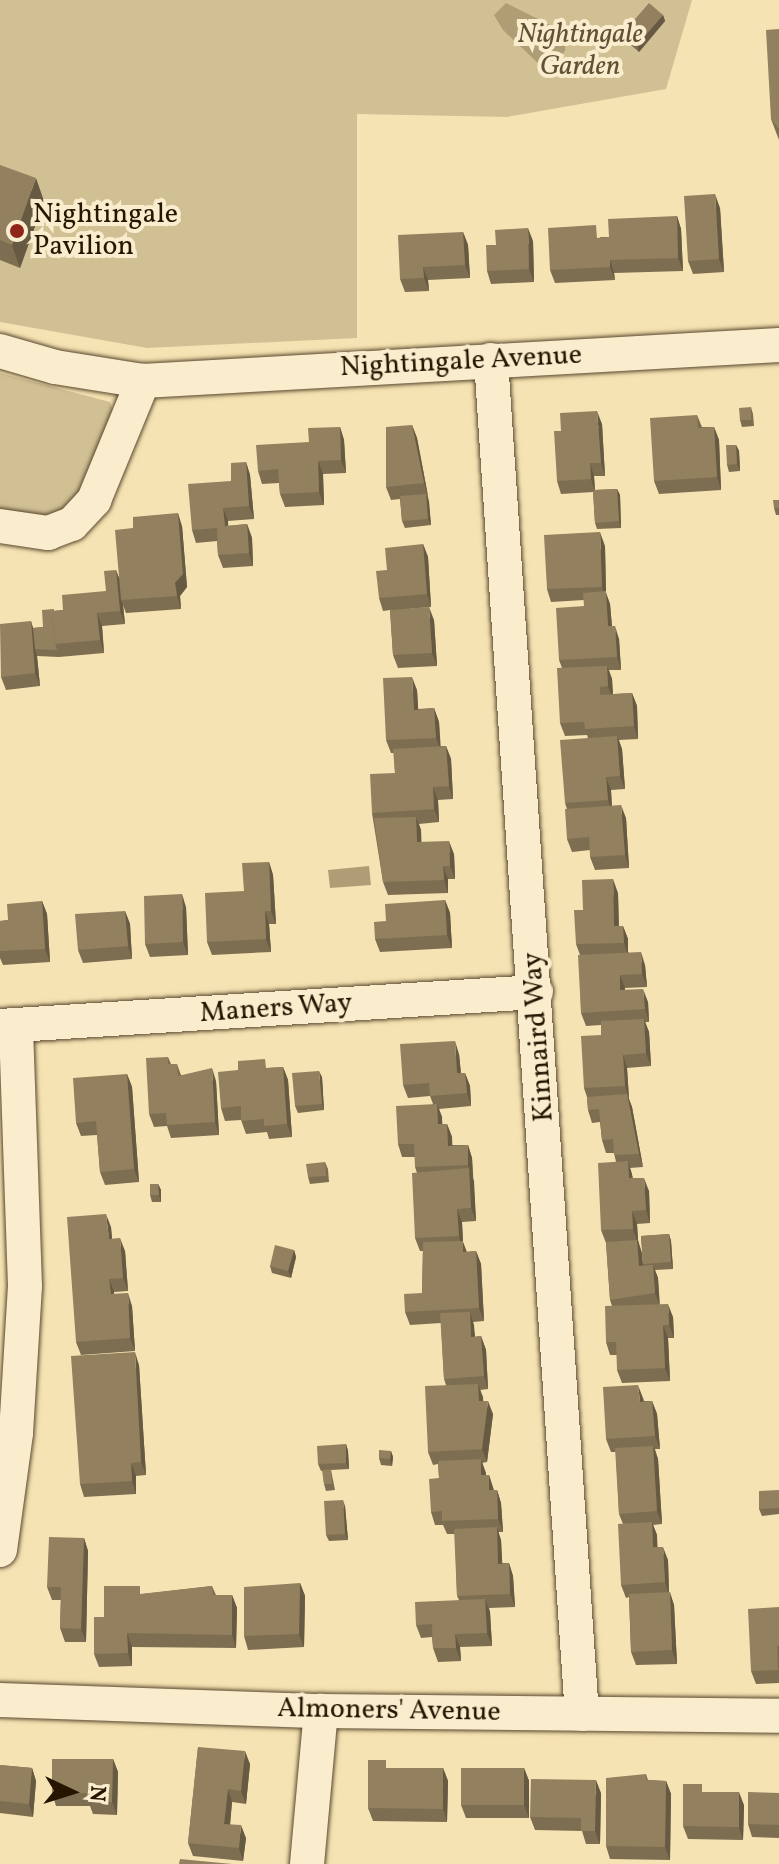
<!DOCTYPE html>
<html>
<head>
<meta charset="utf-8">
<style>
	body { margin:0 }
	#map { position:relative; width:779px; height:1864px; overflow:hidden; background:#f6e3b3; font-family:Vollkorn,serif }
	div>[style] { position:absolute }
	.green>* { inset:0; background:#d2c095 }
	.water>* { inset:0; background:#af9d76 }
	.roads { filter:drop-shadow(0 0 2px #59482e) drop-shadow(0 0 2px #59482e) }
	.minor>* { height:34px; margin:-17px; padding:0 17px; transform-origin:17px; border-radius:17px; background:#f9edce }
	.wall>* { inset:0; background:#7e6e51 }
	.shaded-wall>* { inset:0; background:#665a42 }
	.building>* { inset:0; background:#92805e }
	.dots>* { width:22px; height:22px; translate:-50% -50%; box-sizing:border-box; border:4px solid #f9edce; border-radius:50% }
	span { translate:-50% -50%; white-space:nowrap; text-align:center; line-height:1.15; -webkit-text-stroke:8px #f9edce; paint-order:stroke }
	.park-label { font-size:28px; color:#625135; font-style:italic }
	.poi-label { font-size:28px; color:#251501 }
	.left { translate:0 -50%; text-align:left }
	.street-label { font-size:28px; color:#251501 }
	.north { position:absolute; left:32px; top:1752px; width:80px; height:80px; -webkit-text-stroke:6px #f9edce; paint-order:stroke; rotate:94deg; font-size:22px; font-weight:700; line-height:32px; text-align:center; color:#251501 }
	.north::after { content:''; display:block; margin:auto; width:28px; height:36px; background:#251501; clip-path:polygon(50% 0,100% 100%,50% 72%,0 100%) }
</style>
</head>
<body>
<div id="map">
	<div class="green">
		<div style="clip-path:polygon(0 0,692px 0,666px 89px,507px 117px,357px 114px,357px 338px,147px 348px,0 322px)"></div>
		<div style="clip-path:polygon(0 373px,110px 402px,114px 413px,74px 505px,58px 518px,0 522px)"></div>
	</div>
	<div class="water">
		<div style="clip-path:polygon(506px 3px,566px 33px,565px 51px,555px 63px,541px 66px,503px 30px,494px 15px)"></div>
		<div style="clip-path:polygon(369px 866px,371px 885px,330px 888px,328px 870px)"></div>
	</div>
	<div class="roads">
		<div class="minor">
			<div style="left:0;top:351px;width:57px;rotate:16.2deg"></div>
			<div style="left:55px;top:367px;width:89px;rotate:9deg"></div>
			<div style="left:143px;top:381px;width:637px;rotate:-3.24deg"></div>
			<div style="left:491px;top:360px;width:1357px;rotate:86.16deg"></div>
			<div style="left:0;top:526px;width:49px;rotate:8.3deg"></div>
			<div style="left:48px;top:533px;width:26px;rotate:-21deg"></div>
			<div style="left:72px;top:524px;width:33px;rotate:-47deg"></div>
			<div style="left:94px;top:500px;width:129px;rotate:-67.6deg"></div>
			<div style="left:0;top:1026px;width:537px;rotate:-3.63deg"></div>
			<div style="left:0;top:1550px;width:118px;rotate:-82.2deg"></div>
			<div style="left:16px;top:1433px;width:147px;rotate:-86.5deg"></div>
			<div style="left:25px;top:1286px;width:260px;rotate:-92deg"></div>
			<div style="left:0;top:1700px;width:321px;rotate:2deg"></div>
			<div style="left:321px;top:1711px;width:458px;rotate:0.6deg"></div>
			<div style="left:307px;top:1864px;width:154px;rotate:-84.8deg"></div>
		</div>
	</div>
	<div class="wall">
		<div style="clip-path:polygon(663px 15px,665px 21px,639px 52px,625px 40px,623px 33px)"></div>
		<div style="clip-path:polygon(779px 29px,779px 140px,771px 119px)"></div>
		<div style="clip-path:polygon(0 165px,44px 201px,20px 268px,0 260px)"></div>
		<div style="clip-path:polygon(720px 208px,724px 272px,693px 274px,688px 261px)"></div>
		<div style="clip-path:polygon(677px 216px,681px 229px,683px 271px,614px 273px,615px 280px,555px 283px,550px 270px,601px 237px,609px 237px)"></div>
		<div style="clip-path:polygon(463px 232px,468px 245px,470px 278px,428px 280px,429px 291px,405px 292px,400px 279px)"></div>
		<div style="clip-path:polygon(533px 241px,534px 282px,491px 284px,487px 271px)"></div>
		<div style="clip-path:polygon(751px 407px,753px 414px,754px 426px,742px 427px,740px 420px)"></div>
		<div style="clip-path:polygon(697px 415px,702px 427px,714px 427px,719px 440px,721px 490px,659px 494px,654px 481px)"></div>
		<div style="clip-path:polygon(602px 424px,605px 476px,594px 476px,595px 490px,617px 489px,620px 495px,621px 528px,597px 529px,595px 523px,593px 492px,561px 494px,557px 481px)"></div>
		<div style="clip-path:polygon(412px 425px,417px 438px,428px 496px,431px 525px,405px 528px,402px 521px,400px 499px,391px 500px,386px 487px)"></div>
		<div style="clip-path:polygon(340px 427px,344px 440px,346px 473px,323px 474px,324px 505px,285px 507px,280px 494px,279px 483px,262px 484px,258px 471px,309px 442px)"></div>
		<div style="clip-path:polygon(736px 445px,739px 451px,740px 471px,729px 472px,727px 465px)"></div>
		<div style="clip-path:polygon(246px 462px,250px 475px,254px 519px,228px 521px,228px 526px,247px 524px,252px 538px,253px 566px,223px 568px,218px 555px,217px 541px,196px 543px,192px 530px)"></div>
		<div style="clip-path:polygon(779px 500px,779px 515px,776px 515px,774px 508px)"></div>
		<div style="clip-path:polygon(182px 526px,187px 587px,180px 596px,181px 609px,126px 613px,123px 605px,125px 624px,102px 626px,104px 653px,59px 657px,37px 656px,40px 686px,6px 690px,1px 677px,31px 621px,33px 628px,43px 627px,54px 611px,63px 610px,106px 591px,116px 570px,119px 579px)"></div>
		<div style="clip-path:polygon(423px 544px,428px 557px,431px 607px,408px 609px,434px 620px,437px 666px,398px 668px,393px 655px,390px 610px,383px 611px,379px 598px,387px 570px)"></div>
		<div style="clip-path:polygon(605px 546px,606px 593px,610px 604px,612px 626px,619px 639px,621px 670px,609px 670px,612px 679px,613px 694px,632px 693px,637px 706px,638px 739px,619px 740px,622px 749px,625px 789px,611px 790px,612px 806px,626px 818px,629px 868px,595px 870px,590px 857px,590px 850px,572px 852px,567px 839px,567px 809px,565px 803px,588px 738px,587px 735px,565px 736px,560px 723px,562px 668px,559px 660px,584px 606px,584px 600px,551px 602px,547px 589px)"></div>
		<div style="clip-path:polygon(417px 690px,418px 709px,434px 708px,439px 722px,440px 746px,446px 746px,451px 759px,453px 799px,438px 800px,439px 822px,419px 824px,421px 830px,421px 842px,454px 854px,455px 879px,448px 879px,448px 893px,388px 895px,383px 882px,372px 813px,395px 773px,394px 753px,391px 753px,386px 740px)"></div>
		<div style="clip-path:polygon(269px 862px,273px 875px,276px 924px,269px 924px,271px 952px,212px 955px,207px 942px,244px 891px)"></div>
		<div style="clip-path:polygon(618px 893px,619px 926px,623px 926px,628px 939px,628px 952px,645px 965px,647px 987px,625px 988px,625px 990px,648px 1002px,649px 1022px,645px 1022px,649px 1032px,651px 1066px,627px 1068px,629px 1099px,632px 1107px,643px 1167px,630px 1168px,633px 1178px,649px 1191px,650px 1223px,637px 1224px,638px 1240px,643px 1265px,641px 1236px,669px 1234px,671px 1241px,673px 1269px,655px 1270px,658px 1278px,659px 1304px,673px 1317px,674px 1338px,668px 1338px,670px 1381px,622px 1383px,617px 1370px,617px 1355px,610px 1355px,606px 1342px,612px 1306px,610px 1300px,606px 1243px,601px 1230px,616px 1162px,614px 1153px,606px 1153px,602px 1140px,600px 1122px,592px 1123px,588px 1110px,587px 1097px,584px 1088px,601px 1035px,601px 1025px,586px 1026px,581px 1013px,580px 955px,576px 944px,583px 910px)"></div>
		<div style="clip-path:polygon(445px 900px,450px 913px,452px 948px,380px 952px,375px 939px,386px 921px)"></div>
		<div style="clip-path:polygon(42px 901px,47px 914px,50px 962px,3px 965px,0 958px,0 921px,8px 920px)"></div>
		<div style="clip-path:polygon(186px 907px,188px 955px,150px 957px,145px 944px)"></div>
		<div style="clip-path:polygon(125px 911px,130px 924px,132px 959px,83px 963px,78px 950px)"></div>
		<div style="clip-path:polygon(459px 1054px,461px 1073px,465px 1073px,470px 1086px,471px 1106px,439px 1109px,442px 1117px,442px 1124px,447px 1124px,452px 1137px,452px 1145px,468px 1145px,472px 1158px,476px 1221px,462px 1222px,463px 1242px,467px 1252px,476px 1251px,481px 1264px,484px 1321px,473px 1322px,475px 1337px,481px 1336px,486px 1350px,488px 1389px,480px 1390px,483px 1401px,493px 1414px,487px 1462px,482px 1463px,486px 1475px,489px 1475px,494px 1490px,497px 1490px,501px 1503px,503px 1532px,498px 1532px,501px 1540px,502px 1563px,509px 1563px,513px 1576px,515px 1607px,489px 1608px,490px 1612px,492px 1646px,460px 1647px,461px 1661px,438px 1662px,433px 1648px,432px 1637px,421px 1638px,416px 1625px,459px 1600px,457px 1596px,455px 1534px,447px 1534px,443px 1525px,435px 1525px,431px 1512px,439px 1478px,438px 1464px,433px 1465px,428px 1452px,446px 1385px,444px 1379px,441px 1323px,410px 1325px,405px 1312px,422px 1293px,423px 1251px,420px 1251px,415px 1238px,417px 1173px,415px 1167px,415px 1157px,402px 1157px,398px 1144px,433px 1104px,430px 1096px,408px 1098px,403px 1085px)"></div>
		<div style="clip-path:polygon(168px 1057px,171px 1064px,177px 1064px,181px 1075px,216px 1081px,219px 1135px,171px 1138px,167px 1126px,154px 1127px,149px 1114px)"></div>
		<div style="clip-path:polygon(283px 1067px,288px 1080px,292px 1137px,269px 1139px,267px 1132px,246px 1134px,241px 1120px,225px 1121px,221px 1108px,268px 1068px)"></div>
		<div style="clip-path:polygon(127px 1074px,132px 1087px,139px 1182px,105px 1185px,100px 1172px,97px 1135px,81px 1136px,76px 1123px)"></div>
		<div style="clip-path:polygon(322px 1077px,324px 1110px,298px 1113px,295px 1106px)"></div>
		<div style="clip-path:polygon(325px 1162px,328px 1169px,329px 1182px,310px 1184px,308px 1177px)"></div>
		<div style="clip-path:polygon(158px 1184px,161px 1190px,161px 1202px,152px 1202px,150px 1195px)"></div>
		<div style="clip-path:polygon(111px 1227px,112px 1239px,125px 1251px,128px 1291px,114px 1292px,114px 1294px,132px 1306px,135px 1351px,81px 1355px,76px 1342px)"></div>
		<div style="clip-path:polygon(294px 1250px,296px 1257px,291px 1278px,272px 1273px,270px 1266px)"></div>
		<div style="clip-path:polygon(139px 1365px,146px 1475px,136px 1476px,136px 1494px,84px 1497px,80px 1484px)"></div>
		<div style="clip-path:polygon(643px 1398px,644px 1401px,652px 1401px,657px 1414px,660px 1449px,655px 1449px,658px 1459px,662px 1524px,653px 1525px,657px 1535px,657px 1547px,668px 1560px,669px 1592px,674px 1605px,677px 1664px,636px 1665px,631px 1652px,629px 1597px,626px 1598px,621px 1585px,623px 1524px,619px 1514px,616px 1452px,611px 1452px,606px 1439px)"></div>
		<div style="clip-path:polygon(346px 1444px,348px 1451px,349px 1469px,331px 1470px,335px 1490px,326px 1491px,324px 1484px,323px 1471px,321px 1471px,318px 1464px)"></div>
		<div style="clip-path:polygon(391px 1451px,393px 1457px,392px 1466px,381px 1465px,379px 1458px)"></div>
		<div style="clip-path:polygon(779px 1490px,779px 1514px,762px 1516px,759px 1509px)"></div>
		<div style="clip-path:polygon(345px 1506px,348px 1540px,329px 1541px,326px 1535px)"></div>
		<div style="clip-path:polygon(84px 1538px,88px 1551px,86px 1642px,65px 1642px,60px 1628px,61px 1600px,52px 1600px,47px 1587px)"></div>
		<div style="clip-path:polygon(300px 1583px,305px 1596px,304px 1647px,248px 1650px,244px 1636px)"></div>
		<div style="clip-path:polygon(212px 1586px,216px 1595px,232px 1595px,237px 1608px,236px 1648px,132px 1647px,132px 1666px,99px 1667px,94px 1654px,104px 1617px,143px 1594px)"></div>
		<div style="clip-path:polygon(779px 1607px,779px 1683px,756px 1684px,751px 1671px)"></div>
		<div style="clip-path:polygon(198px 1747px,250px 1764px,246px 1804px,232px 1802px,230px 1824px,246px 1838px,243px 1861px,193px 1856px,188px 1843px)"></div>
		<div style="clip-path:polygon(113px 1759px,118px 1772px,117px 1815px,93px 1814px,90px 1806px,56px 1806px,52px 1793px)"></div>
		<div style="clip-path:polygon(0 1765px,32px 1768px,36px 1781px,33px 1817px,0 1813px)"></div>
		<div style="clip-path:polygon(443px 1768px,448px 1781px,447px 1822px,373px 1821px,368px 1808px)"></div>
		<div style="clip-path:polygon(524px 1768px,529px 1781px,529px 1818px,466px 1818px,461px 1805px)"></div>
		<div style="clip-path:polygon(646px 1774px,648px 1780px,666px 1781px,671px 1794px,670px 1860px,610px 1859px,606px 1846px)"></div>
		<div style="clip-path:polygon(705px 1792px,744px 1805px,743px 1840px,688px 1839px,683px 1826px)"></div>
		<div style="clip-path:polygon(601px 1793px,600px 1844px,586px 1844px,582px 1831px,535px 1830px,530px 1817px)"></div>
		<div style="clip-path:polygon(779px 1793px,779px 1838px,752px 1837px,748px 1824px)"></div>
	</div>
	<div class="shaded-wall">
		<div style="clip-path:polygon(663px 15px,665px 21px,639px 52px,637px 45px)"></div>
		<div style="clip-path:polygon(36px 178px,44px 201px,20px 268px,12px 245px)"></div>
		<div style="clip-path:polygon(715px 194px,720px 208px,724px 272px,719px 259px)"></div>
		<div style="clip-path:polygon(677px 216px,681px 229px,683px 271px,678px 258px)"></div>
		<div style="clip-path:polygon(528px 228px,533px 241px,534px 282px,529px 269px)"></div>
		<div style="clip-path:polygon(463px 232px,468px 245px,470px 278px,465px 265px)"></div>
		<div style="clip-path:polygon(610px 260px,614px 273px,615px 280px,610px 267px)"></div>
		<div style="clip-path:polygon(423px 267px,428px 280px,429px 291px,424px 278px)"></div>
		<div style="clip-path:polygon(597px 411px,602px 424px,605px 476px,601px 463px)"></div>
		<div style="clip-path:polygon(412px 425px,417px 438px,428px 496px,424px 483px)"></div>
		<div style="clip-path:polygon(340px 427px,344px 440px,346px 473px,341px 460px)"></div>
		<div style="clip-path:polygon(714px 427px,719px 440px,721px 490px,717px 477px)"></div>
		<div style="clip-path:polygon(736px 445px,739px 451px,740px 471px,737px 464px)"></div>
		<div style="clip-path:polygon(318px 461px,323px 474px,324px 505px,319px 492px)"></div>
		<div style="clip-path:polygon(246px 462px,250px 475px,254px 519px,249px 506px)"></div>
		<div style="clip-path:polygon(590px 463px,594px 476px,595px 492px,591px 479px)"></div>
		<div style="clip-path:polygon(617px 489px,620px 495px,621px 528px,619px 521px)"></div>
		<div style="clip-path:polygon(426px 494px,429px 501px,431px 525px,428px 519px)"></div>
		<div style="clip-path:polygon(223px 508px,228px 521px,229px 539px,225px 526px)"></div>
		<div style="clip-path:polygon(178px 513px,182px 526px,187px 587px,180px 596px,181px 609px,177px 596px,175px 583px)"></div>
		<div style="clip-path:polygon(247px 524px,252px 538px,253px 566px,249px 553px)"></div>
		<div style="clip-path:polygon(600px 532px,605px 546px,606px 593px,610px 604px,613px 639px,608px 626px,606px 599px,602px 587px)"></div>
		<div style="clip-path:polygon(423px 544px,428px 557px,431px 607px,427px 594px)"></div>
		<div style="clip-path:polygon(116px 570px,121px 583px,121px 600px,123px 605px,125px 624px,120px 611px)"></div>
		<div style="clip-path:polygon(429px 607px,434px 620px,437px 666px,432px 653px)"></div>
		<div style="clip-path:polygon(97px 613px,102px 626px,104px 653px,100px 640px)"></div>
		<div style="clip-path:polygon(31px 621px,35px 635px,35px 649px,37px 656px,40px 686px,35px 673px)"></div>
		<div style="clip-path:polygon(615px 626px,619px 639px,621px 670px,617px 657px)"></div>
		<div style="clip-path:polygon(607px 666px,612px 679px,613px 699px,608px 686px)"></div>
		<div style="clip-path:polygon(412px 677px,417px 690px,419px 723px,414px 710px)"></div>
		<div style="clip-path:polygon(632px 693px,637px 706px,638px 739px,634px 726px)"></div>
		<div style="clip-path:polygon(434px 708px,439px 722px,441px 751px,436px 738px)"></div>
		<div style="clip-path:polygon(617px 736px,622px 749px,625px 789px,620px 776px)"></div>
		<div style="clip-path:polygon(446px 746px,451px 759px,453px 799px,449px 786px)"></div>
		<div style="clip-path:polygon(606px 777px,611px 790px,612px 813px,608px 800px)"></div>
		<div style="clip-path:polygon(433px 787px,438px 800px,439px 822px,434px 809px)"></div>
		<div style="clip-path:polygon(621px 805px,626px 818px,629px 868px,625px 855px)"></div>
		<div style="clip-path:polygon(416px 817px,421px 830px,422px 855px,417px 842px)"></div>
		<div style="clip-path:polygon(449px 841px,454px 854px,455px 879px,450px 866px)"></div>
		<div style="clip-path:polygon(269px 862px,273px 875px,276px 924px,271px 911px)"></div>
		<div style="clip-path:polygon(443px 866px,448px 879px,448px 893px,444px 880px)"></div>
		<div style="clip-path:polygon(613px 879px,618px 893px,619px 939px,614px 926px)"></div>
		<div style="clip-path:polygon(182px 894px,186px 907px,188px 955px,183px 942px)"></div>
		<div style="clip-path:polygon(445px 900px,450px 913px,452px 948px,447px 935px)"></div>
		<div style="clip-path:polygon(42px 901px,47px 914px,50px 962px,45px 949px)"></div>
		<div style="clip-path:polygon(125px 911px,130px 924px,132px 959px,128px 946px)"></div>
		<div style="clip-path:polygon(265px 911px,269px 924px,271px 952px,266px 939px)"></div>
		<div style="clip-path:polygon(623px 926px,628px 939px,628px 956px,624px 943px)"></div>
		<div style="clip-path:polygon(641px 952px,645px 965px,647px 987px,642px 974px)"></div>
		<div style="clip-path:polygon(620px 975px,625px 988px,625px 1003px,620px 990px)"></div>
		<div style="clip-path:polygon(643px 989px,648px 1002px,649px 1022px,645px 1009px)"></div>
		<div style="clip-path:polygon(644px 1019px,649px 1032px,651px 1066px,646px 1053px)"></div>
		<div style="clip-path:polygon(455px 1041px,459px 1054px,462px 1086px,457px 1073px)"></div>
		<div style="clip-path:polygon(623px 1055px,627px 1068px,629px 1099px,625px 1086px)"></div>
		<div style="clip-path:polygon(283px 1067px,288px 1080px,292px 1137px,287px 1124px)"></div>
		<div style="clip-path:polygon(212px 1068px,216px 1081px,219px 1135px,215px 1122px)"></div>
		<div style="clip-path:polygon(319px 1071px,322px 1077px,324px 1110px,322px 1104px)"></div>
		<div style="clip-path:polygon(465px 1073px,470px 1086px,471px 1106px,467px 1093px)"></div>
		<div style="clip-path:polygon(127px 1074px,132px 1087px,139px 1182px,134px 1169px)"></div>
		<div style="clip-path:polygon(627px 1094px,632px 1107px,643px 1167px,639px 1154px)"></div>
		<div style="clip-path:polygon(437px 1104px,442px 1117px,443px 1137px,438px 1124px)"></div>
		<div style="clip-path:polygon(447px 1124px,452px 1137px,453px 1159px,448px 1146px)"></div>
		<div style="clip-path:polygon(468px 1145px,472px 1158px,473px 1178px,468px 1165px)"></div>
		<div style="clip-path:polygon(628px 1161px,632px 1174px,633px 1191px,629px 1178px)"></div>
		<div style="clip-path:polygon(469px 1168px,474px 1181px,476px 1221px,471px 1208px)"></div>
		<div style="clip-path:polygon(644px 1178px,649px 1191px,650px 1223px,646px 1210px)"></div>
		<div style="clip-path:polygon(158px 1184px,161px 1190px,161px 1202px,159px 1195px)"></div>
		<div style="clip-path:polygon(457px 1209px,462px 1222px,463px 1242px,467px 1254px,463px 1252px,459px 1236px)"></div>
		<div style="clip-path:polygon(632px 1211px,637px 1224px,638px 1240px,642px 1253px,644px 1279px,639px 1266px,637px 1241px,633px 1229px)"></div>
		<div style="clip-path:polygon(106px 1214px,111px 1227px,113px 1252px,109px 1239px)"></div>
		<div style="clip-path:polygon(669px 1234px,671px 1241px,673px 1269px,671px 1262px)"></div>
		<div style="clip-path:polygon(120px 1238px,125px 1251px,128px 1291px,123px 1278px)"></div>
		<div style="clip-path:polygon(294px 1250px,296px 1257px,291px 1278px,288px 1271px)"></div>
		<div style="clip-path:polygon(476px 1251px,481px 1264px,484px 1321px,479px 1308px)"></div>
		<div style="clip-path:polygon(653px 1265px,658px 1278px,660px 1306px,655px 1293px)"></div>
		<div style="clip-path:polygon(109px 1279px,114px 1292px,115px 1307px,111px 1294px)"></div>
		<div style="clip-path:polygon(128px 1293px,132px 1306px,135px 1351px,130px 1338px)"></div>
		<div style="clip-path:polygon(668px 1304px,673px 1317px,674px 1338px,669px 1325px)"></div>
		<div style="clip-path:polygon(470px 1312px,474px 1325px,476px 1350px,471px 1337px)"></div>
		<div style="clip-path:polygon(663px 1325px,668px 1338px,670px 1381px,665px 1368px)"></div>
		<div style="clip-path:polygon(481px 1336px,486px 1350px,488px 1389px,484px 1376px)"></div>
		<div style="clip-path:polygon(135px 1352px,139px 1365px,146px 1475px,141px 1462px)"></div>
		<div style="clip-path:polygon(478px 1384px,483px 1397px,484px 1414px,479px 1401px)"></div>
		<div style="clip-path:polygon(638px 1385px,643px 1398px,645px 1415px,640px 1402px)"></div>
		<div style="clip-path:polygon(488px 1401px,493px 1414px,487px 1462px,482px 1449px)"></div>
		<div style="clip-path:polygon(652px 1401px,657px 1414px,660px 1449px,655px 1436px)"></div>
		<div style="clip-path:polygon(346px 1444px,348px 1451px,349px 1469px,346px 1463px)"></div>
		<div style="clip-path:polygon(653px 1446px,658px 1459px,662px 1524px,657px 1511px)"></div>
		<div style="clip-path:polygon(391px 1451px,393px 1457px,392px 1466px,390px 1459px)"></div>
		<div style="clip-path:polygon(481px 1459px,486px 1473px,486px 1488px,481px 1475px)"></div>
		<div style="clip-path:polygon(131px 1463px,136px 1476px,136px 1494px,132px 1481px)"></div>
		<div style="clip-path:polygon(489px 1475px,493px 1488px,494px 1503px,489px 1490px)"></div>
		<div style="clip-path:polygon(497px 1490px,501px 1503px,503px 1532px,498px 1519px)"></div>
		<div style="clip-path:polygon(343px 1500px,345px 1506px,348px 1540px,345px 1534px)"></div>
		<div style="clip-path:polygon(652px 1522px,657px 1535px,658px 1560px,653px 1547px)"></div>
		<div style="clip-path:polygon(497px 1527px,501px 1540px,503px 1577px,498px 1564px)"></div>
		<div style="clip-path:polygon(84px 1538px,88px 1551px,86px 1642px,81px 1629px)"></div>
		<div style="clip-path:polygon(663px 1547px,668px 1560px,669px 1595px,665px 1582px)"></div>
		<div style="clip-path:polygon(509px 1563px,513px 1576px,515px 1607px,510px 1594px)"></div>
		<div style="clip-path:polygon(300px 1583px,305px 1596px,304px 1647px,299px 1634px)"></div>
		<div style="clip-path:polygon(670px 1592px,674px 1605px,677px 1664px,672px 1650px)"></div>
		<div style="clip-path:polygon(232px 1595px,237px 1608px,236px 1648px,232px 1635px)"></div>
		<div style="clip-path:polygon(485px 1599px,490px 1612px,492px 1646px,487px 1633px)"></div>
		<div style="clip-path:polygon(127px 1633px,132px 1647px,132px 1666px,128px 1653px)"></div>
		<div style="clip-path:polygon(455px 1634px,460px 1647px,461px 1661px,456px 1648px)"></div>
		<div style="clip-path:polygon(245px 1751px,250px 1764px,246px 1804px,241px 1791px)"></div>
		<div style="clip-path:polygon(113px 1759px,118px 1772px,117px 1815px,112px 1802px)"></div>
		<div style="clip-path:polygon(32px 1768px,36px 1781px,33px 1817px,29px 1804px)"></div>
		<div style="clip-path:polygon(443px 1768px,448px 1781px,447px 1822px,443px 1809px)"></div>
		<div style="clip-path:polygon(524px 1768px,529px 1781px,529px 1818px,524px 1805px)"></div>
		<div style="clip-path:polygon(596px 1780px,601px 1793px,600px 1844px,595px 1831px)"></div>
		<div style="clip-path:polygon(666px 1781px,671px 1794px,670px 1860px,665px 1847px)"></div>
		<div style="clip-path:polygon(228px 1789px,232px 1802px,229px 1837px,224px 1824px)"></div>
		<div style="clip-path:polygon(739px 1792px,744px 1805px,743px 1840px,739px 1827px)"></div>
		<div style="clip-path:polygon(241px 1825px,246px 1838px,243px 1861px,239px 1848px)"></div>
	</div>
	<div class="building">
		<div style="clip-path:polygon(649px 3px,663px 15px,637px 45px,623px 33px)"></div>
		<div style="clip-path:polygon(779px 29px,779px 129px,771px 119px,766px 30px)"></div>
		<div style="clip-path:polygon(0 165px,36px 178px,12px 245px,0 240px)"></div>
		<div style="clip-path:polygon(715px 194px,719px 259px,688px 261px,684px 196px)"></div>
		<div style="clip-path:polygon(677px 216px,678px 258px,610px 260px,610px 267px,550px 270px,548px 228px,596px 225px,597px 238px,609px 237px,608px 219px)"></div>
		<div style="clip-path:polygon(528px 228px,529px 269px,487px 271px,486px 245px,496px 245px,495px 230px)"></div>
		<div style="clip-path:polygon(463px 232px,465px 265px,423px 267px,424px 278px,400px 279px,398px 235px)"></div>
		<div style="clip-path:polygon(751px 407px,751px 420px,740px 420px,739px 408px)"></div>
		<div style="clip-path:polygon(597px 411px,601px 463px,590px 463px,591px 479px,557px 481px,554px 431px,561px 431px,560px 413px)"></div>
		<div style="clip-path:polygon(697px 415px,698px 428px,714px 427px,717px 477px,654px 481px,650px 418px)"></div>
		<div style="clip-path:polygon(412px 425px,424px 483px,386px 487px,386px 427px)"></div>
		<div style="clip-path:polygon(340px 427px,341px 460px,318px 461px,319px 492px,280px 494px,278px 469px,258px 471px,256px 445px,309px 442px,308px 428px)"></div>
		<div style="clip-path:polygon(726px 445px,736px 445px,737px 464px,727px 465px)"></div>
		<div style="clip-path:polygon(246px 462px,249px 506px,223px 508px,225px 526px,247px 524px,249px 553px,218px 555px,217px 528px,192px 530px,188px 484px,231px 481px,231px 463px)"></div>
		<div style="clip-path:polygon(617px 489px,619px 521px,595px 523px,593px 490px)"></div>
		<div style="clip-path:polygon(426px 494px,428px 519px,402px 521px,400px 496px)"></div>
		<div style="clip-path:polygon(773px 500px,779px 500px,779px 508px,774px 508px)"></div>
		<div style="clip-path:polygon(178px 513px,183px 574px,175px 583px,177px 596px,121px 600px,115px 530px,133px 528px,133px 517px)"></div>
		<div style="clip-path:polygon(600px 532px,602px 587px,547px 589px,544px 535px)"></div>
		<div style="clip-path:polygon(423px 544px,427px 594px,379px 598px,376px 571px,387px 570px,385px 548px)"></div>
		<div style="clip-path:polygon(116px 570px,120px 611px,97px 613px,100px 640px,55px 644px,52px 611px,63px 610px,62px 595px,106px 591px,104px 571px)"></div>
		<div style="clip-path:polygon(606px 591px,608px 626px,615px 626px,617px 657px,559px 660px,556px 608px,584px 606px,583px 593px)"></div>
		<div style="clip-path:polygon(429px 607px,432px 653px,393px 655px,390px 610px)"></div>
		<div style="clip-path:polygon(54px 609px,54px 611px,52px 611px,55px 644px,57px 650px,35px 649px,33px 628px,43px 627px,42px 610px)"></div>
		<div style="clip-path:polygon(31px 621px,35px 673px,1px 677px,0 624px)"></div>
		<div style="clip-path:polygon(607px 666px,608px 686px,600px 687px,600px 695px,632px 693px,634px 726px,585px 729px,584px 722px,560px 723px,557px 668px)"></div>
		<div style="clip-path:polygon(412px 677px,414px 710px,434px 708px,436px 738px,386px 740px,383px 678px)"></div>
		<div style="clip-path:polygon(617px 736px,620px 776px,606px 777px,608px 800px,565px 803px,560px 740px)"></div>
		<div style="clip-path:polygon(446px 746px,449px 786px,433px 787px,434px 809px,372px 813px,370px 774px,395px 773px,393px 749px)"></div>
		<div style="clip-path:polygon(621px 805px,625px 855px,590px 857px,589px 837px,567px 839px,565px 809px)"></div>
		<div style="clip-path:polygon(416px 817px,417px 842px,449px 841px,450px 866px,443px 866px,444px 880px,383px 882px,374px 818px)"></div>
		<div style="clip-path:polygon(269px 862px,271px 911px,265px 911px,266px 939px,207px 942px,205px 893px,244px 891px,242px 863px)"></div>
		<div style="clip-path:polygon(613px 879px,614px 926px,623px 926px,624px 943px,576px 944px,574px 910px,583px 910px,582px 880px)"></div>
		<div style="clip-path:polygon(182px 894px,183px 942px,145px 944px,144px 896px)"></div>
		<div style="clip-path:polygon(445px 900px,447px 935px,375px 939px,374px 922px,386px 921px,385px 904px)"></div>
		<div style="clip-path:polygon(42px 901px,45px 949px,0 951px,0 921px,8px 920px,7px 904px)"></div>
		<div style="clip-path:polygon(125px 911px,128px 946px,78px 950px,75px 914px)"></div>
		<div style="clip-path:polygon(641px 952px,642px 974px,620px 975px,620px 990px,643px 989px,645px 1009px,581px 1013px,578px 955px)"></div>
		<div style="clip-path:polygon(644px 1019px,646px 1053px,623px 1055px,625px 1086px,584px 1088px,581px 1036px,601px 1035px,601px 1021px)"></div>
		<div style="clip-path:polygon(455px 1041px,457px 1073px,465px 1073px,467px 1093px,430px 1096px,429px 1083px,403px 1085px,400px 1044px)"></div>
		<div style="clip-path:polygon(168px 1057px,168px 1064px,177px 1064px,178px 1076px,212px 1068px,215px 1122px,167px 1125px,166px 1113px,149px 1114px,146px 1058px)"></div>
		<div style="clip-path:polygon(265px 1059px,266px 1068px,283px 1067px,287px 1124px,264px 1126px,264px 1119px,241px 1121px,241px 1106px,221px 1108px,218px 1072px,238px 1070px,238px 1061px)"></div>
		<div style="clip-path:polygon(319px 1071px,322px 1104px,295px 1106px,292px 1073px)"></div>
		<div style="clip-path:polygon(127px 1074px,134px 1169px,100px 1172px,96px 1121px,76px 1123px,73px 1078px)"></div>
		<div style="clip-path:polygon(627px 1094px,639px 1154px,614px 1155px,613px 1139px,602px 1140px,599px 1109px,588px 1110px,587px 1097px)"></div>
		<div style="clip-path:polygon(437px 1104px,438px 1124px,447px 1124px,448px 1146px,468px 1145px,468px 1165px,415px 1167px,414px 1144px,398px 1144px,396px 1106px)"></div>
		<div style="clip-path:polygon(628px 1161px,629px 1178px,644px 1178px,646px 1210px,632px 1211px,633px 1229px,601px 1230px,598px 1163px)"></div>
		<div style="clip-path:polygon(325px 1162px,326px 1176px,308px 1177px,306px 1164px)"></div>
		<div style="clip-path:polygon(469px 1168px,471px 1208px,457px 1209px,459px 1236px,415px 1238px,412px 1173px)"></div>
		<div style="clip-path:polygon(150px 1184px,158px 1184px,159px 1195px,150px 1195px)"></div>
		<div style="clip-path:polygon(106px 1214px,109px 1239px,120px 1238px,123px 1278px,109px 1279px,111px 1294px,128px 1293px,130px 1338px,76px 1342px,67px 1217px)"></div>
		<div style="clip-path:polygon(669px 1234px,671px 1262px,643px 1264px,641px 1236px)"></div>
		<div style="clip-path:polygon(637px 1240px,639px 1266px,653px 1265px,655px 1293px,610px 1300px,606px 1242px)"></div>
		<div style="clip-path:polygon(463px 1241px,463px 1252px,476px 1251px,479px 1308px,405px 1312px,404px 1294px,422px 1293px,423px 1242px)"></div>
		<div style="clip-path:polygon(275px 1245px,294px 1250px,288px 1271px,270px 1266px)"></div>
		<div style="clip-path:polygon(668px 1304px,669px 1325px,663px 1325px,665px 1368px,617px 1370px,616px 1342px,606px 1342px,605px 1306px)"></div>
		<div style="clip-path:polygon(470px 1312px,471px 1337px,481px 1336px,484px 1376px,444px 1379px,440px 1313px)"></div>
		<div style="clip-path:polygon(135px 1352px,141px 1462px,131px 1463px,132px 1481px,80px 1484px,71px 1356px)"></div>
		<div style="clip-path:polygon(478px 1384px,479px 1401px,488px 1401px,482px 1449px,428px 1452px,425px 1386px)"></div>
		<div style="clip-path:polygon(638px 1385px,640px 1402px,652px 1401px,655px 1436px,606px 1439px,603px 1387px)"></div>
		<div style="clip-path:polygon(346px 1444px,346px 1463px,318px 1464px,317px 1446px)"></div>
		<div style="clip-path:polygon(653px 1446px,657px 1511px,619px 1514px,615px 1448px)"></div>
		<div style="clip-path:polygon(379px 1450px,391px 1451px,390px 1459px,379px 1458px)"></div>
		<div style="clip-path:polygon(481px 1459px,481px 1475px,489px 1475px,489px 1490px,497px 1490px,498px 1519px,442px 1521px,442px 1511px,431px 1512px,429px 1479px,439px 1478px,438px 1461px)"></div>
		<div style="clip-path:polygon(331px 1469px,332px 1484px,324px 1484px,322px 1470px)"></div>
		<div style="clip-path:polygon(779px 1490px,779px 1508px,759px 1509px,759px 1491px)"></div>
		<div style="clip-path:polygon(343px 1500px,345px 1534px,326px 1535px,324px 1501px)"></div>
		<div style="clip-path:polygon(652px 1522px,653px 1547px,663px 1547px,665px 1582px,621px 1585px,618px 1524px)"></div>
		<div style="clip-path:polygon(497px 1527px,498px 1564px,509px 1563px,510px 1594px,457px 1596px,454px 1529px)"></div>
		<div style="clip-path:polygon(49px 1537px,84px 1538px,81px 1629px,60px 1628px,61px 1587px,47px 1587px)"></div>
		<div style="clip-path:polygon(300px 1583px,299px 1634px,244px 1636px,244px 1587px)"></div>
		<div style="clip-path:polygon(104px 1586px,140px 1586px,140px 1594px,212px 1586px,213px 1595px,232px 1595px,232px 1635px,127px 1633px,128px 1653px,94px 1654px,94px 1617px,104px 1617px)"></div>
		<div style="clip-path:polygon(670px 1592px,672px 1650px,631px 1652px,629px 1594px)"></div>
		<div style="clip-path:polygon(485px 1599px,487px 1633px,455px 1634px,456px 1648px,433px 1648px,432px 1624px,416px 1625px,415px 1602px)"></div>
		<div style="clip-path:polygon(779px 1607px,779px 1646px,777px 1646px,778px 1670px,751px 1671px,748px 1609px)"></div>
		<div style="clip-path:polygon(198px 1747px,245px 1751px,241px 1791px,228px 1789px,224px 1824px,241px 1825px,239px 1848px,188px 1843px)"></div>
		<div style="clip-path:polygon(52px 1759px,113px 1759px,112px 1802px,89px 1801px,89px 1793px,52px 1793px)"></div>
		<div style="clip-path:polygon(368px 1760px,386px 1760px,386px 1768px,443px 1768px,443px 1809px,368px 1808px)"></div>
		<div style="clip-path:polygon(0 1765px,32px 1768px,29px 1804px,0 1801px)"></div>
		<div style="clip-path:polygon(461px 1768px,524px 1768px,524px 1805px,461px 1805px)"></div>
		<div style="clip-path:polygon(646px 1774px,646px 1780px,666px 1781px,665px 1847px,606px 1846px,606px 1778px)"></div>
		<div style="clip-path:polygon(531px 1779px,596px 1780px,595px 1831px,581px 1831px,581px 1818px,530px 1817px)"></div>
		<div style="clip-path:polygon(683px 1784px,702px 1784px,702px 1792px,739px 1792px,739px 1827px,683px 1826px)"></div>
		<div style="clip-path:polygon(748px 1792px,779px 1793px,779px 1825px,748px 1824px)"></div>
		<div style="clip-path:polygon(180px 1859px,232px 1864px,179px 1864px)"></div>
	</div>
	<div class="dots">
		<div style="left:17px;top:231px;background:#8f2418"></div>
	</div>
	<div class="park-label">
		<span style="left:580px;top:51px">Nightingale<br>Garden</span>
	</div>
	<div class="poi-label">
		<span class="left" style="left:33px;top:231px">Nightingale<br>Pavilion</span>
	</div>
	<div class="street-label">
		<span style="left:461px;top:362px;rotate:-3deg">Nightingale Avenue</span>
		<span style="left:276px;top:1009px;rotate:-4deg">Maners Way</span>
		<span style="left:539px;top:1037px;rotate:-94deg">Kinnaird Way</span>
		<span style="left:389px;top:1711px;rotate:1deg">Almoners' Avenue</span>
	</div>
	<div class="north">N</div>
</div>
</body>
</html>
